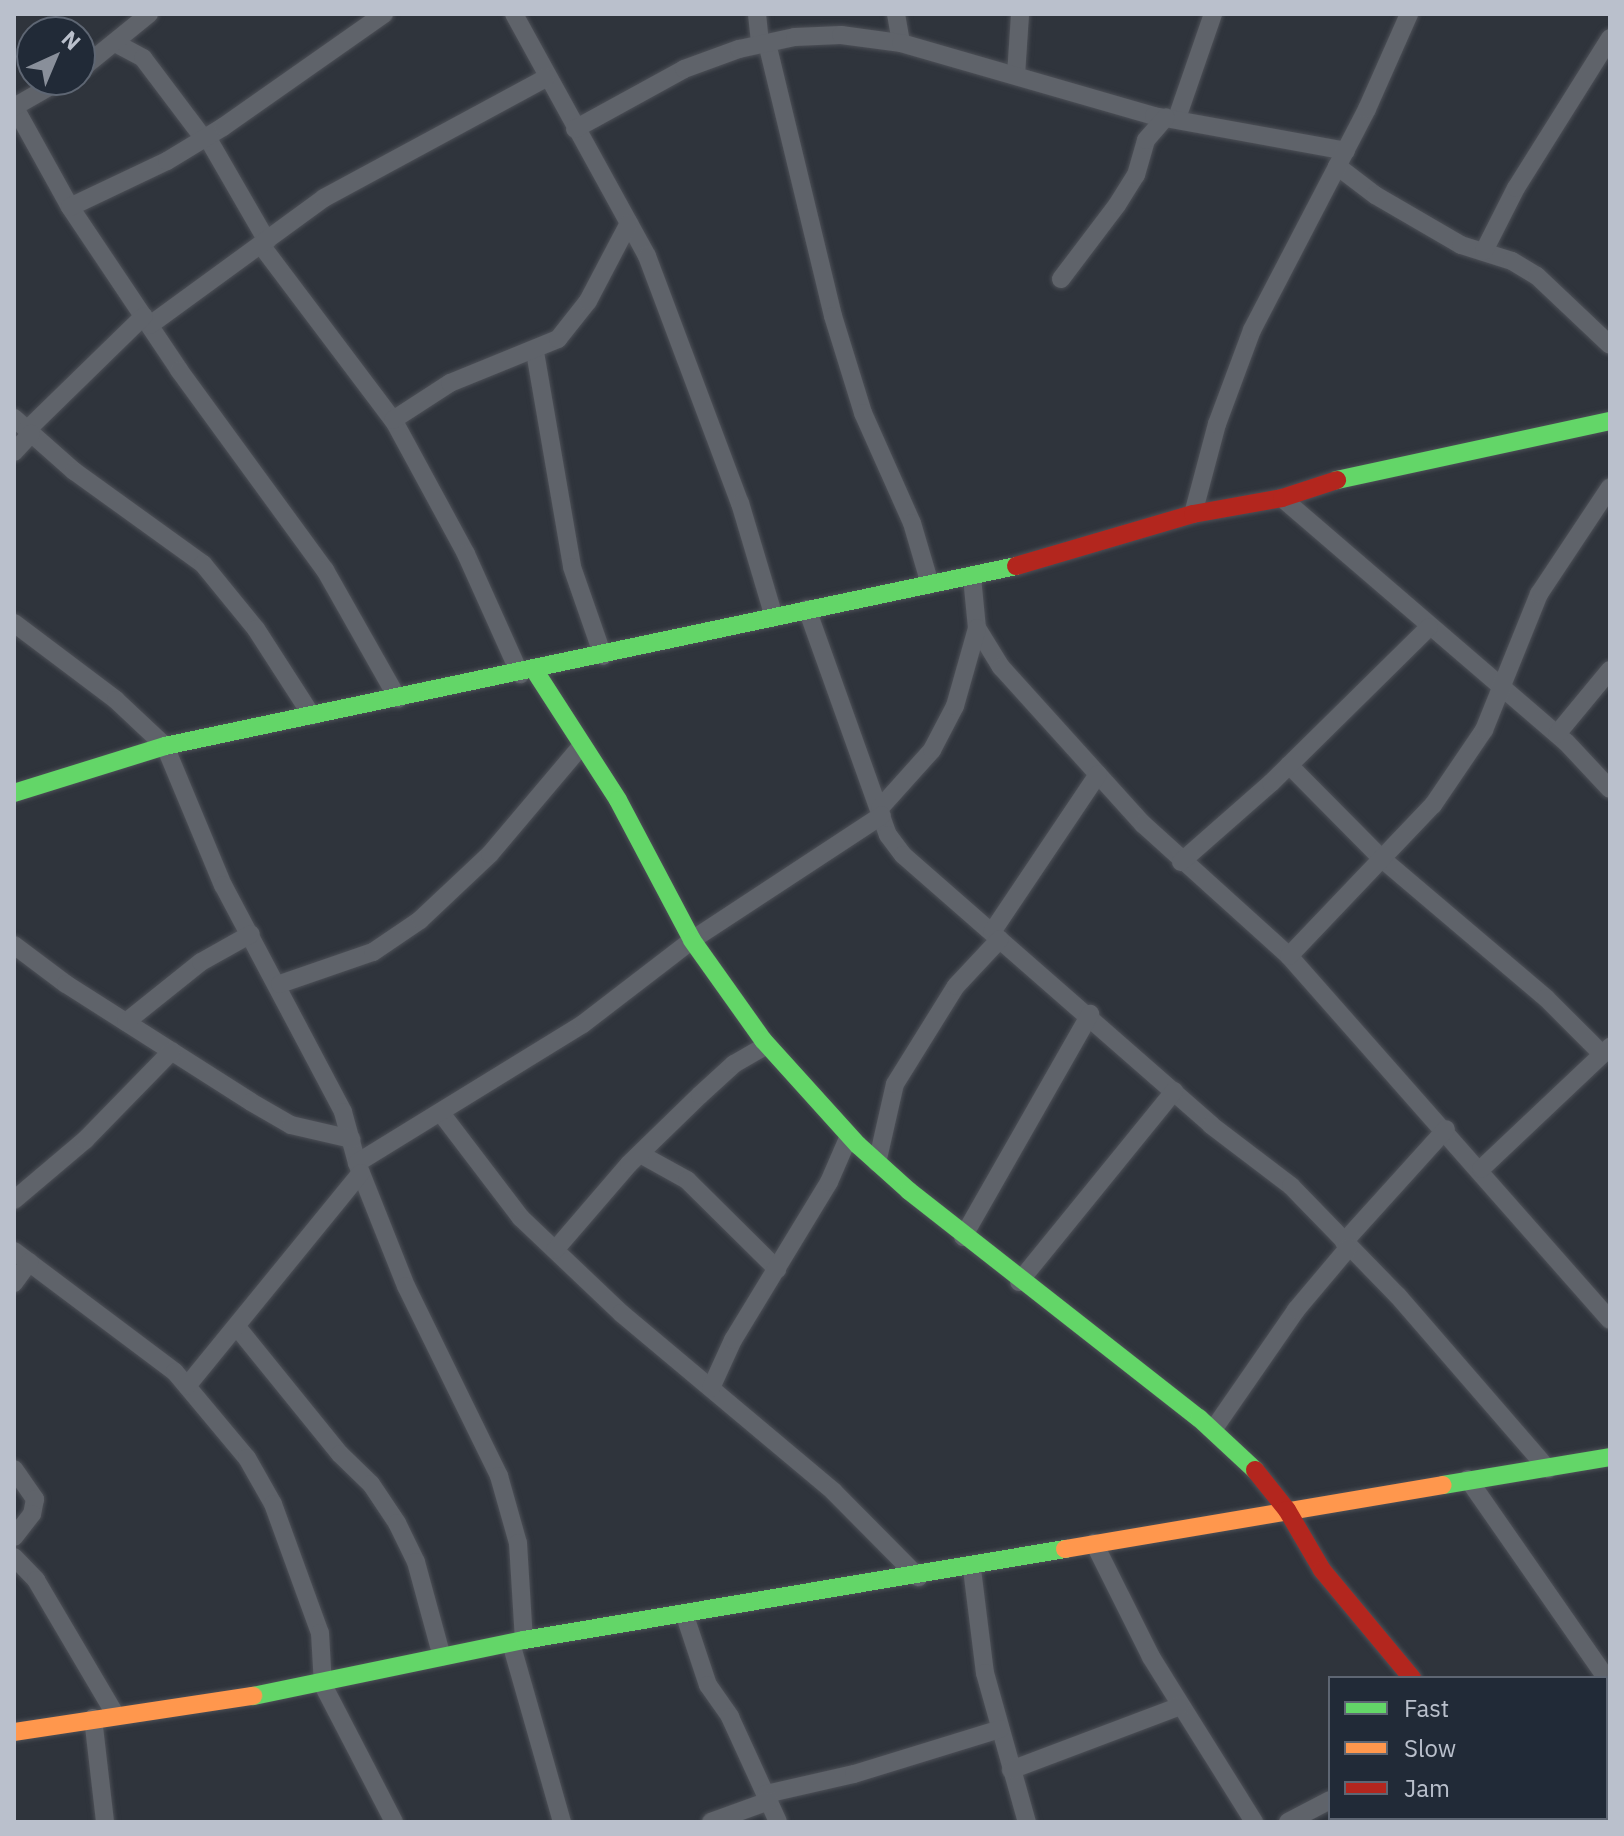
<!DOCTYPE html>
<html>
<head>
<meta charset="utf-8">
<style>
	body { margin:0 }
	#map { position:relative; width:1624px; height:1836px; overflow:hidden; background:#2f343c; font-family:"IBM Plex Sans",sans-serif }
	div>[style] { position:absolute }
	.roads { filter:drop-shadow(0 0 2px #4d5057) drop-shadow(0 0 2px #4d5057) }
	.street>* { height:18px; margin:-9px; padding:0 9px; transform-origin:9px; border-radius:9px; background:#5f636a }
	.fast>* { height:18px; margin:-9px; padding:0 9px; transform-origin:9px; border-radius:9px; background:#63d668 }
	.slow>* { height:18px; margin:-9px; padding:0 9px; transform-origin:9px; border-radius:9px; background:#ff974d }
	.jam>* { height:18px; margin:-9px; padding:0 9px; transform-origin:9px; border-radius:9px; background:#b3261e }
	span { translate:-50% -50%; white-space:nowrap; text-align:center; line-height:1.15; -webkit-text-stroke:6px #212a37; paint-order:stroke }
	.frame { position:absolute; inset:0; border:16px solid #bac0cc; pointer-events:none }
	.legend { position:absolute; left:1328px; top:1676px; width:280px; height:144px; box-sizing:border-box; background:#212a37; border:2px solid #5e6673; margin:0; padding:10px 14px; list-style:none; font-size:24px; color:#bac0cc }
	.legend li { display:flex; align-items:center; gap:16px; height:40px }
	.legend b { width:40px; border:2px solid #5e6673 }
	.north { position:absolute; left:16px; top:16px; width:80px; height:80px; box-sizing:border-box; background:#212a37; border:2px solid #5e6673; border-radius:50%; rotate:44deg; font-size:22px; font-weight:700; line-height:32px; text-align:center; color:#bac0cc }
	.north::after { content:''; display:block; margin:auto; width:28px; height:36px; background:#898f9a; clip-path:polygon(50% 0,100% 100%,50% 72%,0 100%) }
</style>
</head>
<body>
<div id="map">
	<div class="roads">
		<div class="street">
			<div style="left:514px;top:14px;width:276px;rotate:61.2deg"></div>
			<div style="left:647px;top:256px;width:264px;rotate:69.4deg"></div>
			<div style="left:740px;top:503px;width:119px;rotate:73.4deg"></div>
			<div style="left:757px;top:14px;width:30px;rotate:84deg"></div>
			<div style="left:896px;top:14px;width:29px;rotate:80deg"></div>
			<div style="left:767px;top:43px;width:281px;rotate:76.4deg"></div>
			<div style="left:833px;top:316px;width:102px;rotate:72.8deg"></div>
			<div style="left:863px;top:413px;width:120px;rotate:66deg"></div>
			<div style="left:912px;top:523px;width:64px;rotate:73.6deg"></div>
			<div style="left:117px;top:44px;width:30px;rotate:28deg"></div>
			<div style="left:143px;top:58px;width:101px;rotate:53deg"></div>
			<div style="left:80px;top:70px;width:89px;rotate:-39.1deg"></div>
			<div style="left:1016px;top:75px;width:61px;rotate:-86.2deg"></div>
			<div style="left:14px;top:106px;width:115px;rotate:61deg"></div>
			<div style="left:70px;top:207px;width:196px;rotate:56.2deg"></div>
			<div style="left:179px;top:370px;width:248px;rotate:53.9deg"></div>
			<div style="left:325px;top:570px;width:148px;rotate:60.5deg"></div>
			<div style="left:14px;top:107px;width:54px;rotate:-29.9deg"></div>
			<div style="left:1177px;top:118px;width:110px;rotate:-70.9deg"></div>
			<div style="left:575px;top:129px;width:124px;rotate:-28.8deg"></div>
			<div style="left:684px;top:69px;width:59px;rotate:-20deg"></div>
			<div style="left:739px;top:49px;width:57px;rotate:-12.1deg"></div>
			<div style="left:795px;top:37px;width:46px;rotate:-2.5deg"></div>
			<div style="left:841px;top:35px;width:61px;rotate:7.6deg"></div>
			<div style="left:901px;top:43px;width:263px;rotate:16.1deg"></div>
			<div style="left:1154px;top:116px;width:195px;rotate:10.3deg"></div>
			<div style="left:207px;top:137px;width:120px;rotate:60deg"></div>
			<div style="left:1337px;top:166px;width:48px;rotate:37.3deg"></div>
			<div style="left:1375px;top:195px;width:99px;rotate:30.2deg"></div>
			<div style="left:1461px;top:245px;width:53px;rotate:17.4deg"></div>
			<div style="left:1512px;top:261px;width:29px;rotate:31deg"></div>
			<div style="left:1537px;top:276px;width:100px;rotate:43.4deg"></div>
			<div style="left:70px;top:207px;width:107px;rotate:-25.4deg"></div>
			<div style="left:167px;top:161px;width:66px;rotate:-31.3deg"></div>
			<div style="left:223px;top:127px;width:197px;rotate:-35.1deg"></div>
			<div style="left:261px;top:245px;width:223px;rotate:53deg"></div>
			<div style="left:395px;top:423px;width:149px;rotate:61.5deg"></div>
			<div style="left:466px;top:554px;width:132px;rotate:65.8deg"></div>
			<div style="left:1484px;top:251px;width:71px;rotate:-63.1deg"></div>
			<div style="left:1516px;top:188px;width:177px;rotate:-57.9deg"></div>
			<div style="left:1061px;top:279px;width:93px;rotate:-52.9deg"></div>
			<div style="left:1117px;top:205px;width:36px;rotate:-58deg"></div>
			<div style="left:1136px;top:175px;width:36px;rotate:-74deg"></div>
			<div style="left:1146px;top:140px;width:30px;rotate:-49deg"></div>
			<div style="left:150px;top:325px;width:215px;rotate:-36.1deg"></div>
			<div style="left:324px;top:198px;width:252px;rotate:-28.4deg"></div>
			<div style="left:535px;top:352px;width:218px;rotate:80.2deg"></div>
			<div style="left:572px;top:567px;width:94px;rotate:70.8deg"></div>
			<div style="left:14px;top:418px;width:80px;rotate:41.5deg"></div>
			<div style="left:74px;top:471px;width:159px;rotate:35.8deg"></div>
			<div style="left:203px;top:564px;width:84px;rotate:50.8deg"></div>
			<div style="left:256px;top:629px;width:103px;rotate:57.2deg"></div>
			<div style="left:393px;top:420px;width:68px;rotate:-33deg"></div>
			<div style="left:450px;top:383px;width:117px;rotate:-22.2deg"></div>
			<div style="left:558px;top:339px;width:48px;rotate:-51.7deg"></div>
			<div style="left:588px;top:301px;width:88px;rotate:-62.3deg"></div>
			<div style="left:27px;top:430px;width:163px;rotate:-44.3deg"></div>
			<div style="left:14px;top:452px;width:25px;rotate:-47deg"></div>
			<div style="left:1282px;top:498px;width:374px;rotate:40.7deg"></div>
			<div style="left:1566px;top:742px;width:64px;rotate:46.9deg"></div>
			<div style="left:1193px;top:514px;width:93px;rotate:-75.1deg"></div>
			<div style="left:1217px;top:424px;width:100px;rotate:-69.6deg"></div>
			<div style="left:1252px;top:330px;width:249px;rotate:-62.5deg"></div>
			<div style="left:1367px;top:109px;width:104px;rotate:-66.1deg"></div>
			<div style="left:972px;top:577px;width:51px;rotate:84.4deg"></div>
			<div style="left:977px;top:628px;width:46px;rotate:58.4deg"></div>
			<div style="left:1001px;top:667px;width:212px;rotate:47.9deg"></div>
			<div style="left:1143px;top:824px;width:197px;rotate:42.1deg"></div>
			<div style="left:1289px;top:956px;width:485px;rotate:48.6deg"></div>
			<div style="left:807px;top:609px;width:240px;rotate:70.3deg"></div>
			<div style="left:888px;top:835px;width:25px;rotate:53deg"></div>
			<div style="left:903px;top:855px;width:410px;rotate:41.2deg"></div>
			<div style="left:1211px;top:1125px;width:101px;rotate:37.3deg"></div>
			<div style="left:1291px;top:1186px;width:153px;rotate:45.8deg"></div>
			<div style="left:1398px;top:1296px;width:229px;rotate:49.1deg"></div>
			<div style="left:14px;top:623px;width:128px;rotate:37deg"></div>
			<div style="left:116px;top:700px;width:67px;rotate:43.2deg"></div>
			<div style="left:165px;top:746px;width:151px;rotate:67.4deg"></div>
			<div style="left:223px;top:885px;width:257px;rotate:62.1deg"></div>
			<div style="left:343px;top:1112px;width:53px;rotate:74.6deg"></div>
			<div style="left:357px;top:1163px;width:132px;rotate:68.3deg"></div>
			<div style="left:406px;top:1286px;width:212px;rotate:63.9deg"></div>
			<div style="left:499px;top:1476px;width:70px;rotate:74.2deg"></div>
			<div style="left:518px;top:1543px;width:97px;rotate:86.5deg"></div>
			<div style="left:1557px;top:734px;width:83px;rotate:-50.4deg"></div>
			<div style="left:1289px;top:765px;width:131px;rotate:45.3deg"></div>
			<div style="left:1381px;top:858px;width:216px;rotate:40.3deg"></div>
			<div style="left:1546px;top:998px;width:79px;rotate:45deg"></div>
			<div style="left:880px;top:808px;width:78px;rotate:-48.1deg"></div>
			<div style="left:932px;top:750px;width:50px;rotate:-62.4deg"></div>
			<div style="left:955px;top:706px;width:81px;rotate:-74.2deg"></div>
			<div style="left:1181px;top:862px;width:120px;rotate:-41.3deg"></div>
			<div style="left:1271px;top:783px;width:222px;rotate:-44.6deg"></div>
			<div style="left:992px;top:932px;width:190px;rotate:-56.1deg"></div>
			<div style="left:14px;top:945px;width:65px;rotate:36.9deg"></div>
			<div style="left:66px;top:984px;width:219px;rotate:32.5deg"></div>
			<div style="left:251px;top:1102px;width:46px;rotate:29.9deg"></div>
			<div style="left:291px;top:1125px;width:62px;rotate:13.1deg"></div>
			<div style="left:1289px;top:956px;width:209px;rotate:-46.4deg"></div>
			<div style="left:1433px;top:805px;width:91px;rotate:-55.8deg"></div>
			<div style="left:1484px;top:730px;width:147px;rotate:-68deg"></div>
			<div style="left:1539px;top:594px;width:128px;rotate:-56.4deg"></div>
			<div style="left:280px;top:984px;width:98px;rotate:-19deg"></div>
			<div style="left:373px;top:952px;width:57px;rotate:-34.2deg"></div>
			<div style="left:420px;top:920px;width:96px;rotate:-43.3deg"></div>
			<div style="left:490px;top:854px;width:143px;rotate:-49.8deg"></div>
			<div style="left:126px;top:1022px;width:96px;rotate:-38.7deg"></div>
			<div style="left:201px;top:962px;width:57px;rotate:-29.2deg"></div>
			<div style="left:441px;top:1113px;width:132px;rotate:52.7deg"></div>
			<div style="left:521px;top:1218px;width:138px;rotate:43.5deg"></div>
			<div style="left:621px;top:1313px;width:278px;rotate:40deg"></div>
			<div style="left:834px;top:1492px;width:120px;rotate:45.3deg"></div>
			<div style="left:640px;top:1154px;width:54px;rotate:29deg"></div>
			<div style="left:687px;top:1180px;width:127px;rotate:44.7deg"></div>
			<div style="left:357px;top:1163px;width:265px;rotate:-31.6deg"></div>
			<div style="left:583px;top:1024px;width:138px;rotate:-37.6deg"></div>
			<div style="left:692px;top:940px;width:227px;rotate:-33.3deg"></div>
			<div style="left:877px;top:1163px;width:81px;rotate:-77.2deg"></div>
			<div style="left:895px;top:1084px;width:115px;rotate:-58.1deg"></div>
			<div style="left:956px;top:986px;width:64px;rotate:-46.9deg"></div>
			<div style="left:1481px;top:1169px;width:178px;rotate:-43.4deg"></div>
			<div style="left:14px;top:1200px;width:93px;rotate:-40.2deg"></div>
			<div style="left:85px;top:1140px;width:124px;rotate:-45.7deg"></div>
			<div style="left:963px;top:1237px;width:257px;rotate:-60.3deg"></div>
			<div style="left:1344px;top:1242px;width:152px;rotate:-47.9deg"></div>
			<div style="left:555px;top:1250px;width:113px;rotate:-49.3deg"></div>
			<div style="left:629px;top:1164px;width:99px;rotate:-44.2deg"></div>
			<div style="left:700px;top:1095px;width:46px;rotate:-42.4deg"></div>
			<div style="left:734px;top:1064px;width:38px;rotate:-30deg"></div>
			<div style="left:14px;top:1251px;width:201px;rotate:36.9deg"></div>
			<div style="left:175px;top:1372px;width:112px;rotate:50.1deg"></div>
			<div style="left:247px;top:1458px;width:53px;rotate:60.5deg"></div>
			<div style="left:273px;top:1504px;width:137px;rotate:70deg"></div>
			<div style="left:320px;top:1633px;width:52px;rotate:86.7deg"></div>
			<div style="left:323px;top:1685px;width:154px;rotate:62.6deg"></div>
			<div style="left:1019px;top:1282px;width:246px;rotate:-50.9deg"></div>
			<div style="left:14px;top:1283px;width:26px;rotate:-54deg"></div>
			<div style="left:237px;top:1327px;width:164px;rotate:51deg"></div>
			<div style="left:340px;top:1454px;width:43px;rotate:44.1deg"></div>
			<div style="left:371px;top:1484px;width:47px;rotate:56.3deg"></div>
			<div style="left:397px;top:1523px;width:43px;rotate:64deg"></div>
			<div style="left:416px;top:1562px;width:98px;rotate:74.7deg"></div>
			<div style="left:187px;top:1386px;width:275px;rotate:-50.8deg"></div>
			<div style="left:711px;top:1388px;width:53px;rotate:-65.4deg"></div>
			<div style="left:733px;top:1340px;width:185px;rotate:-58.7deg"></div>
			<div style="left:829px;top:1182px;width:50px;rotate:-66.5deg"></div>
			<div style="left:1213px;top:1430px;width:146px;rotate:-55.3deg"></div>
			<div style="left:1296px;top:1310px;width:82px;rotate:-49.9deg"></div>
			<div style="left:14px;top:1469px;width:37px;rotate:55deg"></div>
			<div style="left:35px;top:1499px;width:15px;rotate:101deg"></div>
			<div style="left:32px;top:1514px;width:29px;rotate:128deg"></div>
			<div style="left:1468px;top:1479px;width:249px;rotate:55.2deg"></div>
			<div style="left:1094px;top:1543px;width:127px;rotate:63.4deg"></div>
			<div style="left:1151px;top:1657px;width:195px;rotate:58deg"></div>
			<div style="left:14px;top:1557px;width:32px;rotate:46deg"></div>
			<div style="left:36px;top:1580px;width:156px;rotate:59.5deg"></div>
			<div style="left:972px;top:1569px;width:105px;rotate:82.9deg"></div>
			<div style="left:985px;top:1673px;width:155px;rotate:74.3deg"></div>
			<div style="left:684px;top:1613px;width:76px;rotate:71.6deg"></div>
			<div style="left:708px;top:1685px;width:39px;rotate:55deg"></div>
			<div style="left:730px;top:1717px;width:115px;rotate:65.4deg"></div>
			<div style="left:511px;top:1643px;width:186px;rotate:74.1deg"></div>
			<div style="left:93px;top:1718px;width:105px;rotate:83.4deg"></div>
			<div style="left:1011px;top:1770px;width:181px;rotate:-20.7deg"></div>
			<div style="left:766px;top:1794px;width:90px;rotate:-12.8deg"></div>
			<div style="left:854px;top:1774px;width:153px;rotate:-17.1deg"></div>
			<div style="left:1606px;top:1799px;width:4px;rotate:-27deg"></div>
			<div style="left:1510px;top:1818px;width:4px;rotate:63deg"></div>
			<div style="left:711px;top:1822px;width:62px;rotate:-19.9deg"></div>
			<div style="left:1288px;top:1822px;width:47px;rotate:-27.6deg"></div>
			<div style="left:1570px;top:1822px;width:7px;rotate:-34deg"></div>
		</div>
		<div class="fast">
			<div style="left:1337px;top:480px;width:279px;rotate:-12.2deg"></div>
			<div style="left:535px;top:671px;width:153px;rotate:57.2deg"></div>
			<div style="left:618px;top:800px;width:158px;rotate:62.1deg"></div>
			<div style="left:692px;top:940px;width:123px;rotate:54.6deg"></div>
			<div style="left:763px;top:1040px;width:142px;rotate:47.9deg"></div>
			<div style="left:858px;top:1145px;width:69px;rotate:42deg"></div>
			<div style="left:909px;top:1191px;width:368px;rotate:38.1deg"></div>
			<div style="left:1199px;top:1418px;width:76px;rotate:42.9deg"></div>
			<div style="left:14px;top:793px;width:158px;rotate:-17.3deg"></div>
			<div style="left:165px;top:746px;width:870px;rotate:-11.94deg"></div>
			<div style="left:1443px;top:1485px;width:169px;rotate:-9.5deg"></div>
			<div style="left:253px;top:1696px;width:277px;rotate:-11.7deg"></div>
			<div style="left:524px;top:1640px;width:549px;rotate:-9.55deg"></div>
		</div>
		<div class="slow">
			<div style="left:1065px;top:1549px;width:383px;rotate:-9.6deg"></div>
			<div style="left:14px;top:1732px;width:242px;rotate:-8.6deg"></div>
		</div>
		<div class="jam">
			<div style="left:1016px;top:566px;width:184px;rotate:-16.4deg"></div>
			<div style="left:1193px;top:514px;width:90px;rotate:-10.2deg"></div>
			<div style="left:1282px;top:498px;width:58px;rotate:-18.1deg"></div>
			<div style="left:1255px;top:1470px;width:51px;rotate:51.3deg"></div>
			<div style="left:1287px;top:1510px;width:69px;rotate:59.7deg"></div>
			<div style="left:1322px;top:1570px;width:141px;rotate:50.2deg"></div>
		</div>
	</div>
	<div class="frame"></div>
	<ul class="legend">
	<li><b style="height:10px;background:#63d668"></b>Fast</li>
	<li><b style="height:10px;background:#ff974d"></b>Slow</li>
	<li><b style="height:10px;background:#b3261e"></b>Jam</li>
	</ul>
	<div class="north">N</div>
</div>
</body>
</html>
